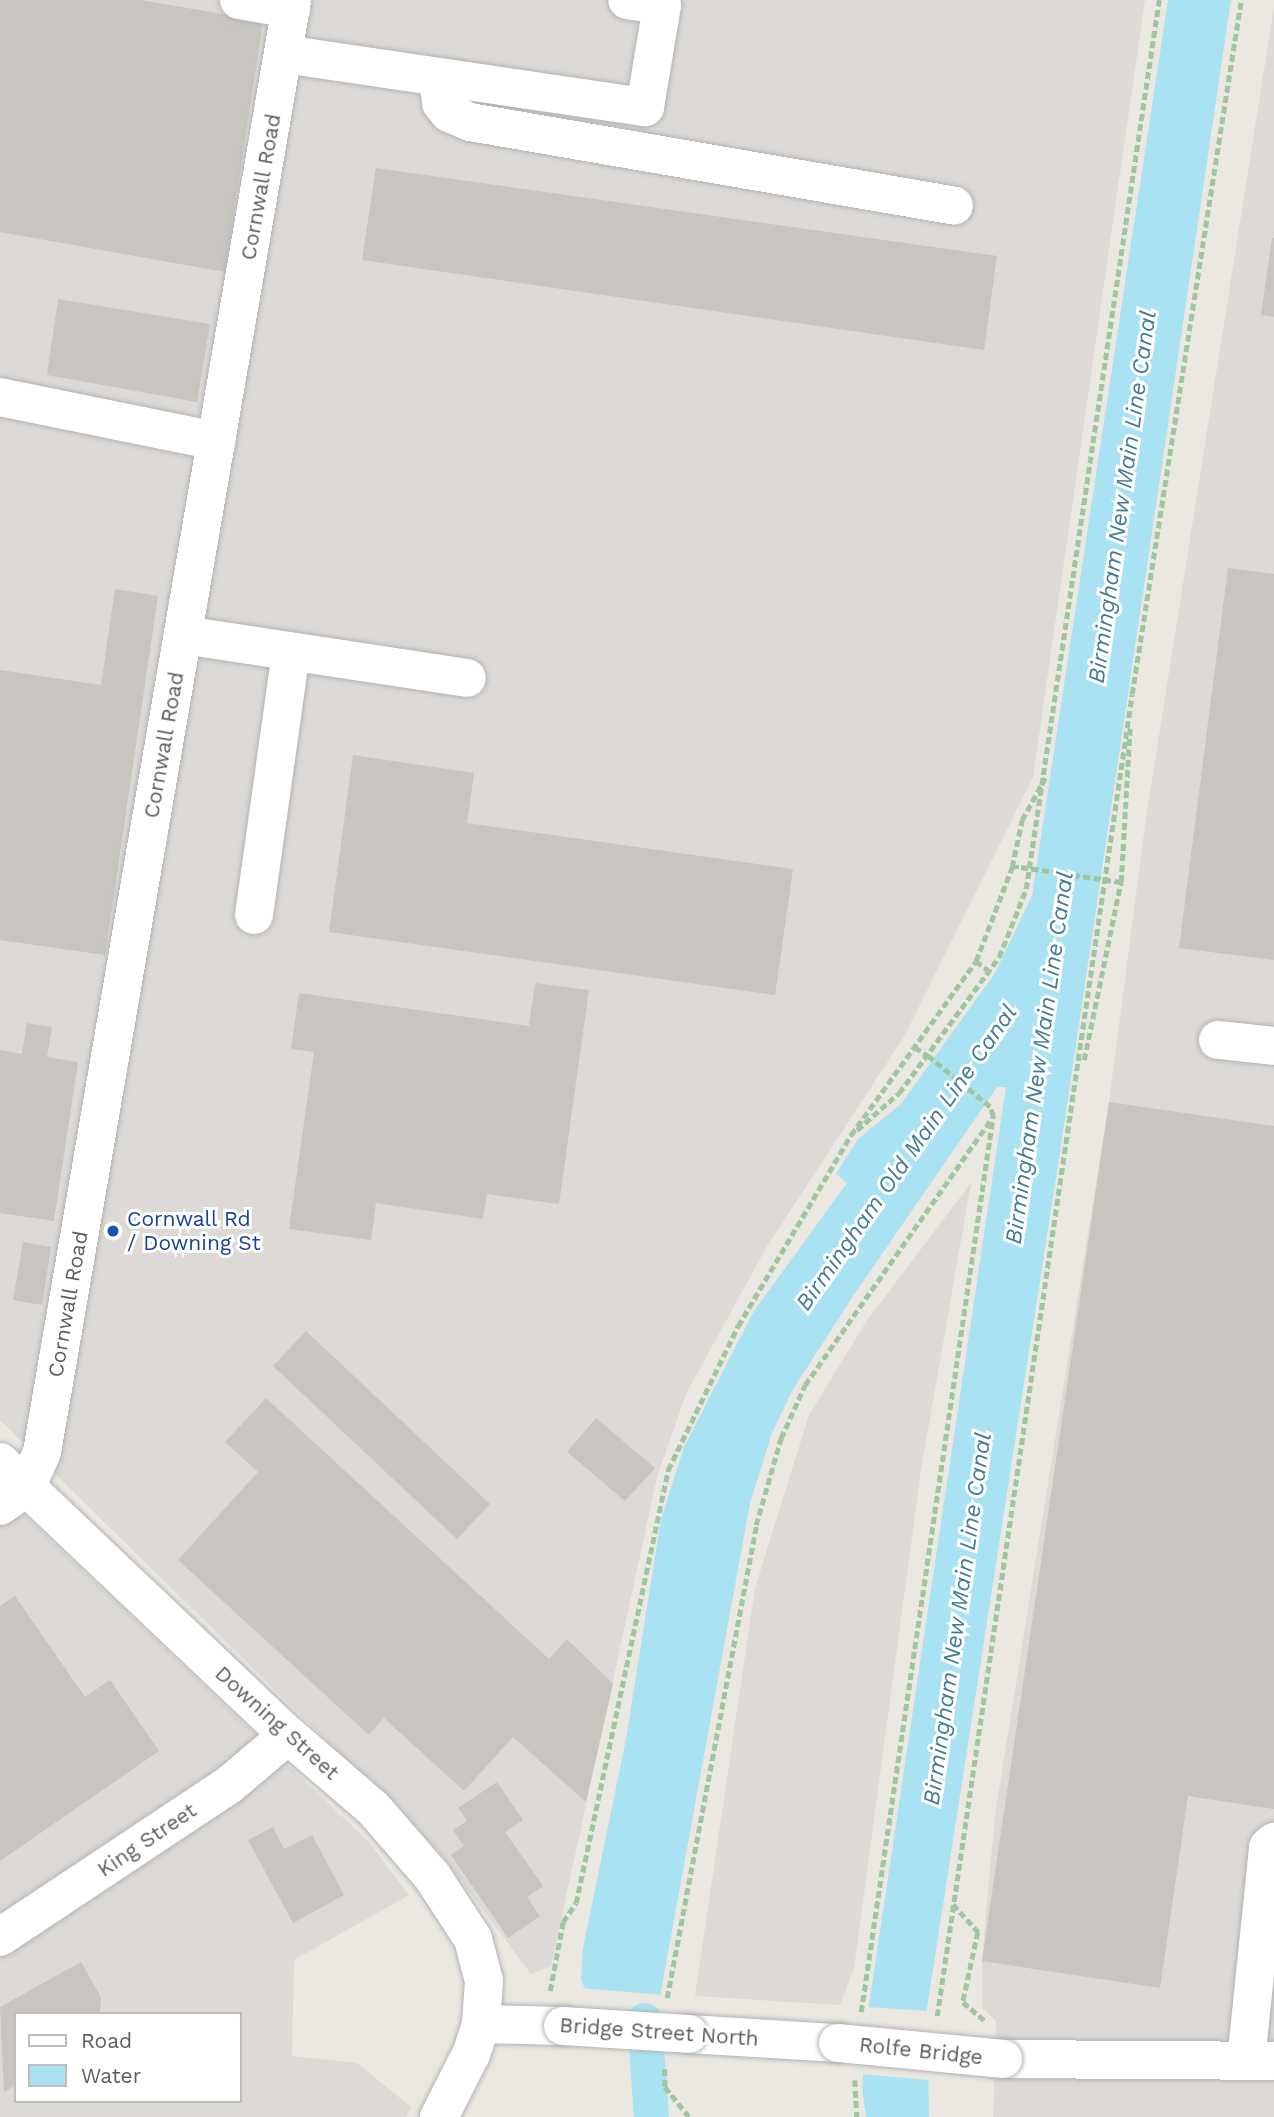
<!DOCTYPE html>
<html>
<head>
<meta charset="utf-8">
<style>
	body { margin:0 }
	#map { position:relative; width:1274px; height:2117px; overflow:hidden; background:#ebe7e1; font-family:"Work Sans",sans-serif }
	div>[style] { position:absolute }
	.industrial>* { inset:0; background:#dcd9d6 }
	.water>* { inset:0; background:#a9e3f3 }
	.pier>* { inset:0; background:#ebe7e1 }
	.canal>* { height:35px; margin:-17.5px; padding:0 17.5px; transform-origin:17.5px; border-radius:17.5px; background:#a9e3f3 }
	.building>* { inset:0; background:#c8c4c0 }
	.path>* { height:4.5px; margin-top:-2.25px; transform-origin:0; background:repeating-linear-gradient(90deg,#a0c6a1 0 7px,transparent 0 10.5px) }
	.roads { filter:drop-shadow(0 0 2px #afb3b5) drop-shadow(0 0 2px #afb3b5) }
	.minor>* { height:38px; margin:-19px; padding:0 19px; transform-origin:19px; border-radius:19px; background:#fff }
	.path-bridge>* { height:4.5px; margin-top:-2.25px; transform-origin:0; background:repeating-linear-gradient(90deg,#a0c6a1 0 7px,transparent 0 10.5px) }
	.bridges { filter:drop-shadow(0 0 2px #afb3b5) drop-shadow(0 0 2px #afb3b5) }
	.minor-bridge>* { height:38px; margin:-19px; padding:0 19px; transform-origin:19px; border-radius:19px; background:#fff }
	.dots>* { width:19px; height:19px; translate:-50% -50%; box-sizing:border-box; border:4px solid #fff; border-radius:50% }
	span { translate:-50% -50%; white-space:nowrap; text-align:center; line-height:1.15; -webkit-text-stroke:6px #fff; paint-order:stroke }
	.street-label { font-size:21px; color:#5a5e60 }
	.transit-label { font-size:21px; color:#164399 }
	.left { translate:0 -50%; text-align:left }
	.water-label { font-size:23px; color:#437b92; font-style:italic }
	.legend { position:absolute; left:14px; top:2012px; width:228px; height:91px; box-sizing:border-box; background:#fff; border:2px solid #bdbfbf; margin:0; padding:9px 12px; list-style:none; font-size:21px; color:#5a5e60 }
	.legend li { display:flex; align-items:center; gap:14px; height:35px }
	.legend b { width:35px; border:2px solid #bdbfbf }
</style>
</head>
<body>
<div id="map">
	<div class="industrial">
		<div style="clip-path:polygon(0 0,1145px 0,1033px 777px,905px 1035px,766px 1248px,686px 1394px,657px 1477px,551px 1966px,531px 1974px,439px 1851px,0 1420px)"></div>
		<div style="clip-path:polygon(1274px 7px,1274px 2117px,993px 2117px,996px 2021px,982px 2008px,982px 1961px,995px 1815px,1109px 1102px,1146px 818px)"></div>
		<div style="clip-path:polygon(971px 1183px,921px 1470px,854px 1968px,840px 2005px,695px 1996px,755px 1588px,809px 1415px,866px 1322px)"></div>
		<div style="clip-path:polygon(evenodd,0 1492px,369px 1842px,409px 1895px,294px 1960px,292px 2056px,357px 2063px,411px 2107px,406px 2117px,0 2117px,0 1492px,16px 2014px,240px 2014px,240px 2101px,16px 2101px,16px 2014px)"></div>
	</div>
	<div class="water">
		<div style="clip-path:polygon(1168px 0,1231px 0,1060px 1152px,927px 2008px,929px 2117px,866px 2117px,862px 2087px,869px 2005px,1006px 1087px,997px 1087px,853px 1296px,792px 1391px,772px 1433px,750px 1503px,647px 2068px,614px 2006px,586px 1991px,581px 1980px,583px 1948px,626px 1739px,661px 1519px,684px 1447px,754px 1311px,847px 1183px,836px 1174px,858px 1139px,901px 1104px,995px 973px,1032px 896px)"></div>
	</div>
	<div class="pier">
		<div style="clip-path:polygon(581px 1988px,664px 1995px,651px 2068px,643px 2068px,611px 2008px)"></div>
		<div style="clip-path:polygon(865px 2007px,931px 2011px,930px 2080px,860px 2074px)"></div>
	</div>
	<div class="canal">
		<div style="left:644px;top:2020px;width:97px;rotate:85.9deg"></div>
	</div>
	<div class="building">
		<div style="clip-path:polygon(0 0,140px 0,263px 21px,225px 272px,0 232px)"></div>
		<div style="clip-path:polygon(376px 168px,997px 256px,984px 350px,362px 260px)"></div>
		<div style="clip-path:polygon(1272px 238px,1274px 238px,1274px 317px,1261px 315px)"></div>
		<div style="clip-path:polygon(58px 299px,210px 324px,197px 402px,47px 375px)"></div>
		<div style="clip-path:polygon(1228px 568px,1274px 574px,1274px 960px,1179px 948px)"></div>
		<div style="clip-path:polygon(115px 589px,158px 596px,105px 955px,0 940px,0 670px,101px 685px)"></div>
		<div style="clip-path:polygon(353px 755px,474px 773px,467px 823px,793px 869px,775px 995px,329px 932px)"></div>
		<div style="clip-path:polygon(535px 983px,589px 990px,559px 1204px,487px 1194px,483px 1219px,376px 1203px,371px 1240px,289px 1229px,314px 1052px,291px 1049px,299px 993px,529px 1026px)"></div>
		<div style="clip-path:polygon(27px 1023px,52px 1027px,47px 1057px,78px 1062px,54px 1221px,0 1213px,0 1050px,22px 1054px)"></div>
		<div style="clip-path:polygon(1109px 1102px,1274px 1126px,1274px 1809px,1188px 1796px,1160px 1988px,982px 1961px)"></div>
		<div style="clip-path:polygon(23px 1242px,51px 1247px,42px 1305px,13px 1300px)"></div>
		<div style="clip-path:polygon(306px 1331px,490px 1504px,457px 1539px,273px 1366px)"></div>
		<div style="clip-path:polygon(266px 1398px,549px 1659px,567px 1639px,613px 1684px,586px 1802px,513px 1737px,464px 1791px,384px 1718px,369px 1735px,178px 1560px,258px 1472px,225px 1442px)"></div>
		<div style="clip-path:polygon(596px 1418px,655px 1468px,625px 1501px,567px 1452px)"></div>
		<div style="clip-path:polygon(15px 1596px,85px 1697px,110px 1680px,159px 1751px,0 1861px,0 1606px)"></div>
		<div style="clip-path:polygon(497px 1782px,523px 1820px,505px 1832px,543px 1886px,527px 1897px,540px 1916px,508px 1938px,451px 1855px,464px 1846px,453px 1830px,467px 1821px,458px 1808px)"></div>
		<div style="clip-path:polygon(273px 1827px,284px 1849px,312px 1835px,344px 1895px,293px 1923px,248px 1840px)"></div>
		<div style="clip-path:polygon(81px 1962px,101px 1997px,100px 2014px,16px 2014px,16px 2085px,4px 2092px,0 2007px)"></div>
	</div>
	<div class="path">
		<div style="left:1012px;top:867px;width:9px"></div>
		<div style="left:976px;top:961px;width:15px;rotate:37deg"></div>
		<div style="left:1084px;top:1060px;width:182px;rotate:-78.3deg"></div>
		<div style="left:1121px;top:882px;width:155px;rotate:-86.7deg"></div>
		<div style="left:857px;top:1130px;width:56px;rotate:-41.4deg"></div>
		<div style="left:899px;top:1093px;width:169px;rotate:-53.7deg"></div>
		<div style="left:999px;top:957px;width:73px;rotate:-68.3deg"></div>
		<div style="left:1026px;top:889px;width:899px;rotate:-81.49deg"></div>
		<div style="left:953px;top:1904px;width:38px;rotate:48deg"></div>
		<div style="left:978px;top:1932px;width:72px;rotate:102.1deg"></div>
		<div style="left:963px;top:2002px;width:29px;rotate:41deg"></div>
		<div style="left:550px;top:1991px;width:70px;rotate:-79.3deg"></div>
		<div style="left:563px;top:1922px;width:23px;rotate:-56deg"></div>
		<div style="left:576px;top:1903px;width:443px;rotate:-78deg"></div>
		<div style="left:668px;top:1470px;width:160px;rotate:-64.1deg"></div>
		<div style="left:738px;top:1326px;width:222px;rotate:-59.4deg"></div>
		<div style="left:851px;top:1135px;width:214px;rotate:-54.3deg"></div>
		<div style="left:976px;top:961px;width:101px;rotate:-69deg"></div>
		<div style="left:1012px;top:867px;width:48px;rotate:-78deg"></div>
		<div style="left:1022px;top:820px;width:48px;rotate:-61.3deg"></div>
		<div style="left:667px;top:1998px;width:481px;rotate:-79.3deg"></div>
		<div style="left:756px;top:1525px;width:91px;rotate:-74deg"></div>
		<div style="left:781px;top:1438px;width:58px;rotate:-65.6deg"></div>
		<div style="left:805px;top:1385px;width:325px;rotate:-55deg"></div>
		<div style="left:861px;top:2012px;width:906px;rotate:-81.62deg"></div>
		<div style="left:993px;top:1116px;width:9px;rotate:-108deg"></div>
		<div style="left:990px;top:1107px;width:80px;rotate:-140.6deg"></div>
		<div style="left:937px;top:2016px;width:1336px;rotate:-81.61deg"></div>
		<div style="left:1132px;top:694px;width:703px;rotate:-81.07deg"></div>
		<div style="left:665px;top:2069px;width:18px;rotate:90deg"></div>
		<div style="left:665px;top:2087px;width:38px;rotate:51deg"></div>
		<div style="left:855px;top:2080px;width:37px;rotate:87deg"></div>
	</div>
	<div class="roads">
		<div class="minor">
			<div style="left:239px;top:0;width:53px;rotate:9.8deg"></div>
			<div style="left:284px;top:54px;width:365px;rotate:8.4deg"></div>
			<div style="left:645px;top:107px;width:103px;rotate:-80.5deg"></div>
			<div style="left:662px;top:5px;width:35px;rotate:-172deg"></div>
			<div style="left:438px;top:77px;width:26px;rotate:83deg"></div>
			<div style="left:441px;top:103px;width:13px;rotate:51deg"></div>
			<div style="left:449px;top:113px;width:23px;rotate:23deg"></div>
			<div style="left:470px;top:122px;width:491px;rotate:9.8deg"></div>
			<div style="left:0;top:397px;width:221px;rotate:11.5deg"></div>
			<div style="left:183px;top:635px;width:287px;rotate:8.6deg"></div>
			<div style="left:254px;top:915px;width:266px;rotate:-82deg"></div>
			<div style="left:1218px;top:1040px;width:56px;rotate:6.1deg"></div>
			<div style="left:0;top:1462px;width:397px;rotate:43.5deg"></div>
			<div style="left:288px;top:1735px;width:112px;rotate:40.7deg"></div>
			<div style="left:373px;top:1808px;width:90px;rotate:49.1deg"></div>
			<div style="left:432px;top:1876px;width:75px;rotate:56.9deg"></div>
			<div style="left:473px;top:1939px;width:43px;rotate:75.3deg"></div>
			<div style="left:484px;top:1981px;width:43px;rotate:94deg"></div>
			<div style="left:481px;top:2024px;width:32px;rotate:108deg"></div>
			<div style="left:471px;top:2054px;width:71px;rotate:116.9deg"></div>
			<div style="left:0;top:1506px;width:32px;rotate:-35deg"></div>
			<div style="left:26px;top:1488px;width:39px;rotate:-66deg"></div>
			<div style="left:42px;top:1452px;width:1473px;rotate:-80.23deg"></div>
			<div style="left:0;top:1937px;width:275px;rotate:-33.6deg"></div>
			<div style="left:229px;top:1785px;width:77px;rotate:-40.3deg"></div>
			<div style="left:481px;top:2024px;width:82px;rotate:1.4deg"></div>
			<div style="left:689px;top:2034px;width:149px;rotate:3.5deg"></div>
			<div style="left:1003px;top:2059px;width:271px;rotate:0.4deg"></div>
			<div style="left:1246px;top:2061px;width:215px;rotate:-84.1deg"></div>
			<div style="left:1268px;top:1847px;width:8px;rotate:-40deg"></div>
		</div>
	</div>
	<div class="path-bridge">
		<div style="left:1021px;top:867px;width:101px;rotate:8.5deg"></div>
		<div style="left:915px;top:1047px;width:16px;rotate:35deg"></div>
	</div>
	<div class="bridges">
		<div class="minor-bridge">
			<div style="left:563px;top:2026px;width:126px;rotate:3.6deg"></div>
			<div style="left:838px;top:2043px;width:166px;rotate:5.5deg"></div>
		</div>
	</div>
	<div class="dots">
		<div style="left:113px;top:1231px;background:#1a4fb4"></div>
	</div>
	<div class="street-label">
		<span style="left:261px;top:187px;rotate:-80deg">Cornwall Road</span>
		<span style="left:164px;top:745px;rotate:-80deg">Cornwall Road</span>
		<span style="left:68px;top:1304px;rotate:-80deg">Cornwall Road</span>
		<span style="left:277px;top:1723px;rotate:42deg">Downing Street</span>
		<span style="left:147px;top:1840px;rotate:-34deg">King Street</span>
		<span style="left:659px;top:2032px;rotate:4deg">Bridge Street North</span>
		<span style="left:921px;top:2051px;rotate:6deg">Rolfe Bridge</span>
	</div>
	<div class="transit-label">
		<span class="left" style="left:127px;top:1231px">Cornwall Rd<br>/ Downing St</span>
	</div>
	<div class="water-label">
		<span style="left:1123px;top:497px;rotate:-82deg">Birmingham New Main Line Canal</span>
		<span style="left:1040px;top:1058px;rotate:-82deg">Birmingham New Main Line Canal</span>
		<span style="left:907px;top:1158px;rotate:-55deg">Birmingham Old Main Line Canal</span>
		<span style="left:958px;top:1619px;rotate:-82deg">Birmingham New Main Line Canal</span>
	</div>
	<ul class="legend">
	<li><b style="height:9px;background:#fff"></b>Road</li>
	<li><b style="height:19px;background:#a9e3f3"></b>Water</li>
	</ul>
</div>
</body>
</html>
